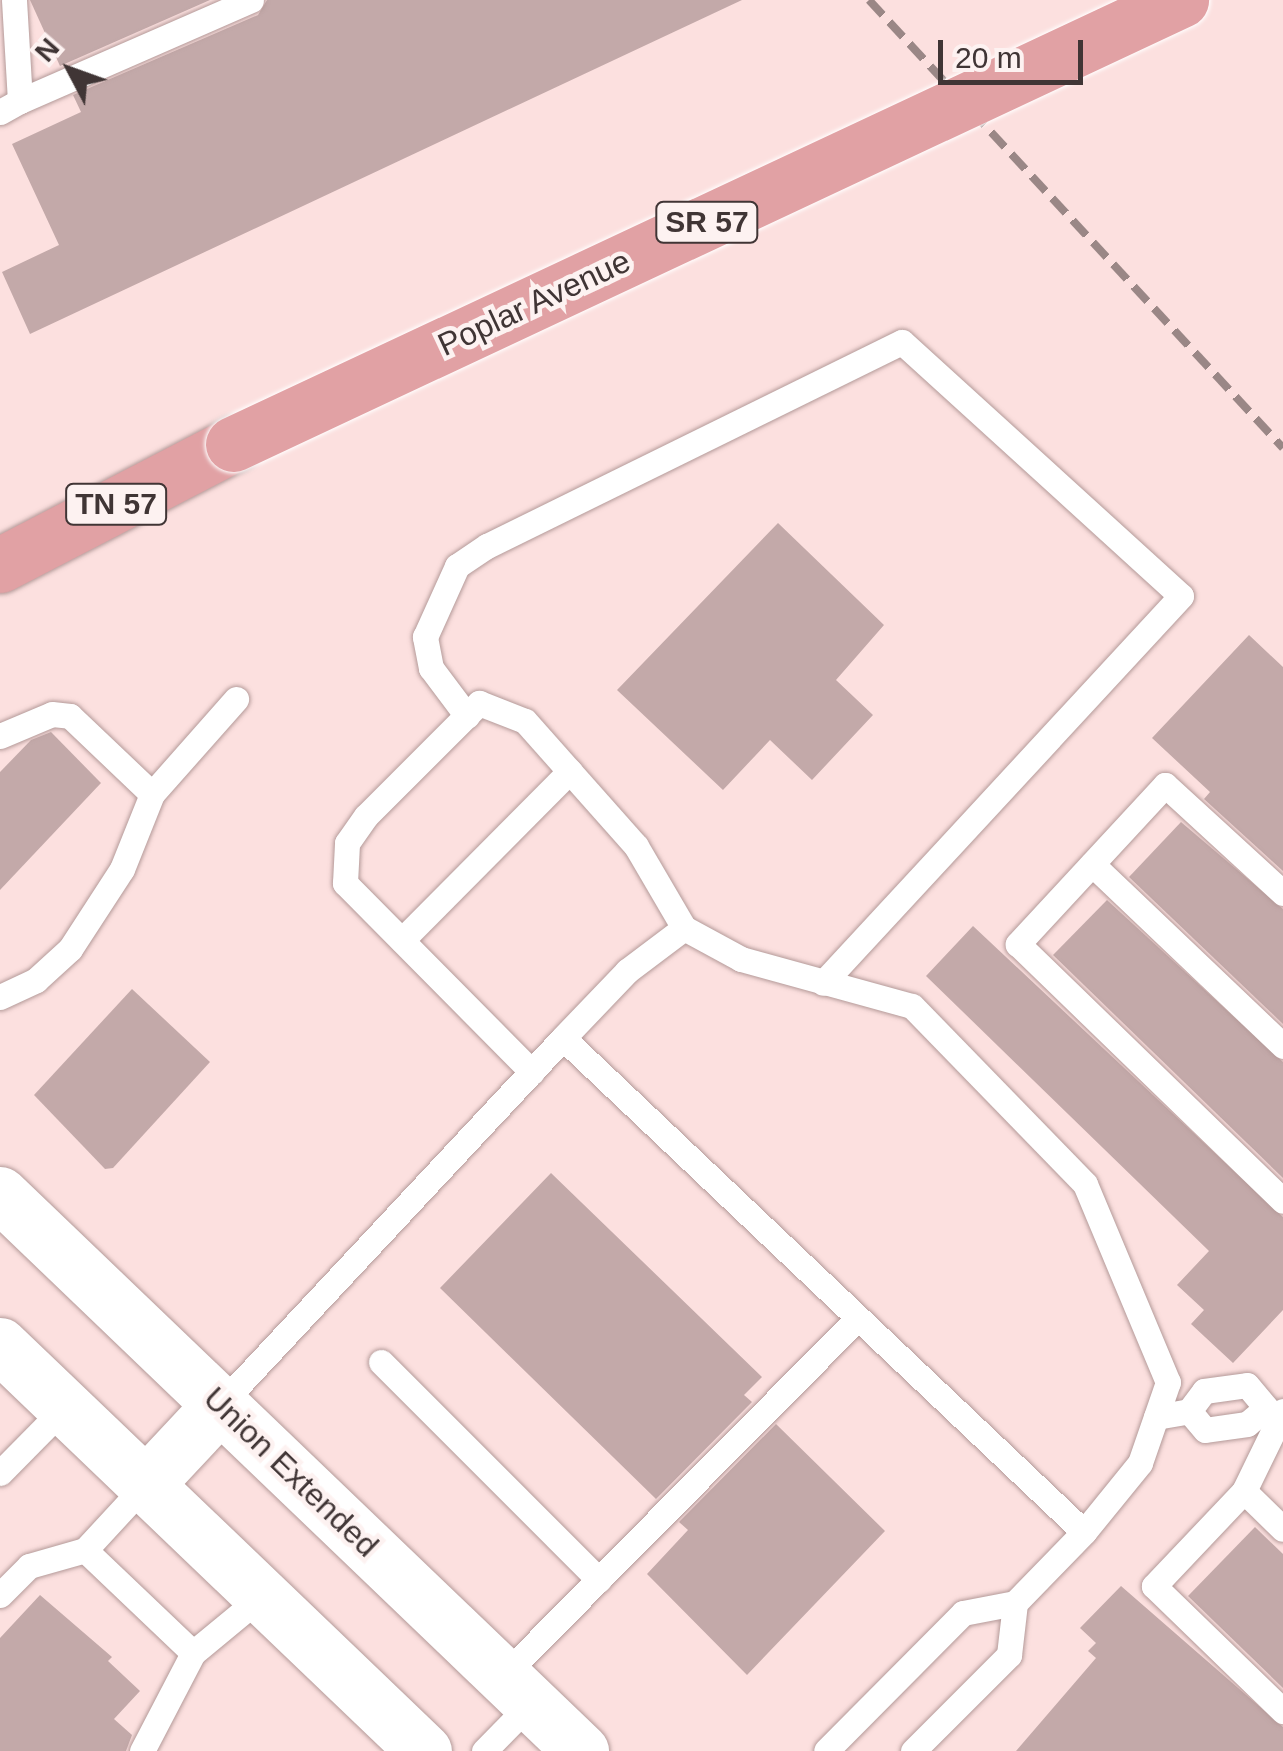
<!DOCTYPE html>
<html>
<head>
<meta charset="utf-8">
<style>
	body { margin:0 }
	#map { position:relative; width:1283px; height:1751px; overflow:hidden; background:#fce0df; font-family:Arial,sans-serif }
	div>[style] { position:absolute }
	.building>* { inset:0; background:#c3a9a9 }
	.roads { filter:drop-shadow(0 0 2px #b49a99) drop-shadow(0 0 2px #b49a99) }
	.service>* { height:25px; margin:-12.5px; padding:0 12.5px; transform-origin:12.5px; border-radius:12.5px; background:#fff }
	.tertiary>* { height:55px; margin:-27.5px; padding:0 27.5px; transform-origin:27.5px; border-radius:27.5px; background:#fff }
	.primary>* { height:55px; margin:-27.5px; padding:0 27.5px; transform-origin:27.5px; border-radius:27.5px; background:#e1a1a4 }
	.rail>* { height:8px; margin-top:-4px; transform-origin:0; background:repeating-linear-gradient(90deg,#9a8786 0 20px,transparent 0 30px) }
	.bridges { filter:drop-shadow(0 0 2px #fff) drop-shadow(0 0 2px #fff) }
	.primary-bridge>* { height:55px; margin:-27.5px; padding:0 27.5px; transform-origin:27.5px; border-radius:27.5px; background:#e1a1a4 }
	span { translate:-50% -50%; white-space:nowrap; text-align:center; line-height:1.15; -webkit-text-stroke:9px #fdf2f1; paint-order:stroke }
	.shield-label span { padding:2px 8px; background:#fdf2f1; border:2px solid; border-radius:8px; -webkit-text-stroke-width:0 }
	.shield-label { font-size:30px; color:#403535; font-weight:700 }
	.street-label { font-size:32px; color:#403535 }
	.north { position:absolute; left:20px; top:20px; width:100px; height:100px; -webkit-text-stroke:8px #fdf2f1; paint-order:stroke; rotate:311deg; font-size:28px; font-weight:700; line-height:40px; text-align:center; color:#403535 }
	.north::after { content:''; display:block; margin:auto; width:35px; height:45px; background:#403535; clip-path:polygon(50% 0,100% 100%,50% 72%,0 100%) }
	.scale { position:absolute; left:938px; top:40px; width:145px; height:45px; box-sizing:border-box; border:5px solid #403535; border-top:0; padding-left:12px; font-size:30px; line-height:35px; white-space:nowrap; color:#403535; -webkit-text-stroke:8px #fdf2f1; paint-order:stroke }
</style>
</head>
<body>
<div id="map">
	<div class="building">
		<div style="clip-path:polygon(30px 0,210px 0,60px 66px)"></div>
		<div style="clip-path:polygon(267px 0,742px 0,30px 334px,2px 272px,59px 245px,12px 144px,81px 112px,73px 95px,258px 15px)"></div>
		<div style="clip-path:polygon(778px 523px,884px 625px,836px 680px,873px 715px,812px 780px,770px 740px,723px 790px,617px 690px)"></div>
		<div style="clip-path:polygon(1249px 635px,1283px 667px,1283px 871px,1204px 799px,1210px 792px,1152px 738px)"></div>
		<div style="clip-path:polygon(51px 732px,101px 783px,0 890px,0 772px,31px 740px)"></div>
		<div style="clip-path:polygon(1181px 822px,1283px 909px,1283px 1024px,1129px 877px)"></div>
		<div style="clip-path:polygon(1107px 900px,1283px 1062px,1283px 1178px,1053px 955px)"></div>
		<div style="clip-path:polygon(973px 926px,1283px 1217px,1283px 1310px,1233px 1363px,1191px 1324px,1204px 1310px,1177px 1285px,1209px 1251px,926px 976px)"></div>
		<div style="clip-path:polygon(132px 989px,210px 1062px,113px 1168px,105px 1169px,34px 1095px)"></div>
		<div style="clip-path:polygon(551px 1173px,762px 1377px,744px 1395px,752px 1402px,656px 1499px,440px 1288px)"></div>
		<div style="clip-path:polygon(776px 1424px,885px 1531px,747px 1675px,647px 1574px,688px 1530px,679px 1522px)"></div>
		<div style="clip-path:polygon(1255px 1527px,1283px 1554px,1283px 1688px,1188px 1596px)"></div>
		<div style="clip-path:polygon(1121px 1586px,1283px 1727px,1283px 1751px,1016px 1751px,1096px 1658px,1088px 1651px,1096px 1643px,1080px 1628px)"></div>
		<div style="clip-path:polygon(40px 1595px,112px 1657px,108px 1661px,140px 1691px,114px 1719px,132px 1735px,126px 1751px,0 1751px,0 1638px)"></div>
	</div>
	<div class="roads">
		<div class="service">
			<div style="left:20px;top:101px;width:252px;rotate:-23.6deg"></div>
			<div style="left:0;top:112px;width:23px;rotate:-29deg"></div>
			<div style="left:20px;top:101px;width:101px;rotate:-93.4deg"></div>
			<div style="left:467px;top:716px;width:60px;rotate:-126.9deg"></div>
			<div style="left:431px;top:668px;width:32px;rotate:-101deg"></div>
			<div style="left:425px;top:637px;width:78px;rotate:-65.7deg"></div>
			<div style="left:457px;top:566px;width:36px;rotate:-34deg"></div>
			<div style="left:487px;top:546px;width:462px;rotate:-26.2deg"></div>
			<div style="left:902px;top:342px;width:377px;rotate:42.3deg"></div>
			<div style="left:1181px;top:596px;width:527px;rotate:132.77deg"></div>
			<div style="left:0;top:736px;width:56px;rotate:-22.9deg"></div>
			<div style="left:52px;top:714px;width:18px;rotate:6deg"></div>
			<div style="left:70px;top:716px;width:113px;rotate:43.6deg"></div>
			<div style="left:1092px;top:864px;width:264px;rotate:43.6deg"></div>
			<div style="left:1283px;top:893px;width:160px;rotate:-137.5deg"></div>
			<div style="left:1165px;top:785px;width:217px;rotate:132.8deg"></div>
			<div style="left:1018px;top:944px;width:369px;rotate:44.1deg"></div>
			<div style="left:402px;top:940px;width:238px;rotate:-45.2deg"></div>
			<div style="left:0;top:997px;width:40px;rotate:-25deg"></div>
			<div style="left:36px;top:980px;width:46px;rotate:-42.4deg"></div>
			<div style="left:70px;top:949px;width:95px;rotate:-57deg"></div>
			<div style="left:122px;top:869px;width:81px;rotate:-68.2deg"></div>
			<div style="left:152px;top:794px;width:127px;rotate:-48.5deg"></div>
			<div style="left:563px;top:1038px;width:93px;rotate:-46.3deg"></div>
			<div style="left:627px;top:971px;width:71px;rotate:-37deg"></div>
			<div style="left:684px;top:928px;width:65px;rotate:28.5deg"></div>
			<div style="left:741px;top:959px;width:177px;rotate:15.4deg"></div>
			<div style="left:912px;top:1006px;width:248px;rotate:45.8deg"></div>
			<div style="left:1085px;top:1184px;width:215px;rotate:67.3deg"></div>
			<div style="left:1168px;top:1382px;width:86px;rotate:109.1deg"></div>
			<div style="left:1140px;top:1463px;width:89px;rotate:129.1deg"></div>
			<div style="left:532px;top:1072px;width:266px;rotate:-134.7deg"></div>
			<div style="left:345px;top:883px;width:40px;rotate:-87.1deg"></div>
			<div style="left:347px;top:843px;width:33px;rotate:-55deg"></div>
			<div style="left:366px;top:816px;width:160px;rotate:-45deg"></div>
			<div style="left:479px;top:703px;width:49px;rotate:21.4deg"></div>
			<div style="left:525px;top:721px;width:167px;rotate:48.4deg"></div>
			<div style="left:636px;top:846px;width:95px;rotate:59.7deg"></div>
			<div style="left:381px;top:1362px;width:308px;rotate:45deg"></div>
			<div style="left:220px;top:1405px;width:502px;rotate:-46.94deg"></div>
			<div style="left:563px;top:1038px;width:718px;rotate:43.48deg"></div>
			<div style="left:1084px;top:1532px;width:99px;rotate:134.2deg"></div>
			<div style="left:1015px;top:1603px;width:53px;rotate:169.1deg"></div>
			<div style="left:963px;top:1613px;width:194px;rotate:134.8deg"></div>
			<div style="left:1283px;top:1411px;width:89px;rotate:116deg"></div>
			<div style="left:1244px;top:1491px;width:131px;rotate:133.5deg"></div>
			<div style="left:1154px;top:1586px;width:180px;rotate:44.1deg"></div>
			<div style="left:1156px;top:1417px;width:34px;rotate:-10deg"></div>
			<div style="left:1189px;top:1411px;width:25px;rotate:-53deg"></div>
			<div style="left:1204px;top:1391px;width:43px;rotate:-7.9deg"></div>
			<div style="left:1247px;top:1385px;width:30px;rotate:50deg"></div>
			<div style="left:1266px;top:1408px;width:25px;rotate:140deg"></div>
			<div style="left:1247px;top:1424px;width:42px;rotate:171.9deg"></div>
			<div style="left:1205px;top:1430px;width:25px;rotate:-130deg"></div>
			<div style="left:0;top:1473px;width:93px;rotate:-45.4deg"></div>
			<div style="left:1244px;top:1491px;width:54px;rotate:44.3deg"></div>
			<div style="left:85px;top:1550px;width:149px;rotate:43.6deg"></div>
			<div style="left:0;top:1595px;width:41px;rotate:-45deg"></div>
			<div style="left:29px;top:1566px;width:58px;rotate:-15.9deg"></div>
			<div style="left:85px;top:1550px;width:90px;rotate:-47.3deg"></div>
			<div style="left:503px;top:1676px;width:504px;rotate:-45.24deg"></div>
			<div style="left:142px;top:1751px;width:110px;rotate:-62.5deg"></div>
			<div style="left:193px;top:1653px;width:89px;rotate:-39.6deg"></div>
			<div style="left:484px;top:1751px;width:67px;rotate:-45.6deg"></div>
			<div style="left:913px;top:1751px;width:136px;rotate:-45deg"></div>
			<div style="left:1009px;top:1655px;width:52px;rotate:-83.4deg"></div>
		</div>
		<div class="tertiary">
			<div style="left:0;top:1194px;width:805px;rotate:43.79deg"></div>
			<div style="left:0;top:1345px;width:587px;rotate:43.76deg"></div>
			<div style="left:146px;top:1484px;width:108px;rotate:-46.9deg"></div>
		</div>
		<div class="primary">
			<div style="left:0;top:565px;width:263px;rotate:-27.4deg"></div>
		</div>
	</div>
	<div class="rail">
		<div style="left:869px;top:0;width:610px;rotate:47.26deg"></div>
	</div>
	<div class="bridges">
		<div class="primary-bridge">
			<div style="left:233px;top:444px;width:1047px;rotate:-25.1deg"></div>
		</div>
	</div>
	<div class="shield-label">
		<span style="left:707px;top:222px">SR 57</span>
		<span style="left:116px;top:504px">TN 57</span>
	</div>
	<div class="street-label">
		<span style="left:534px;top:303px;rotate:-25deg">Poplar Avenue</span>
		<span style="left:291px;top:1472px;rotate:44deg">Union Extended</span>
	</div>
	<div class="north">N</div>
	<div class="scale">20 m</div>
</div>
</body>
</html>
